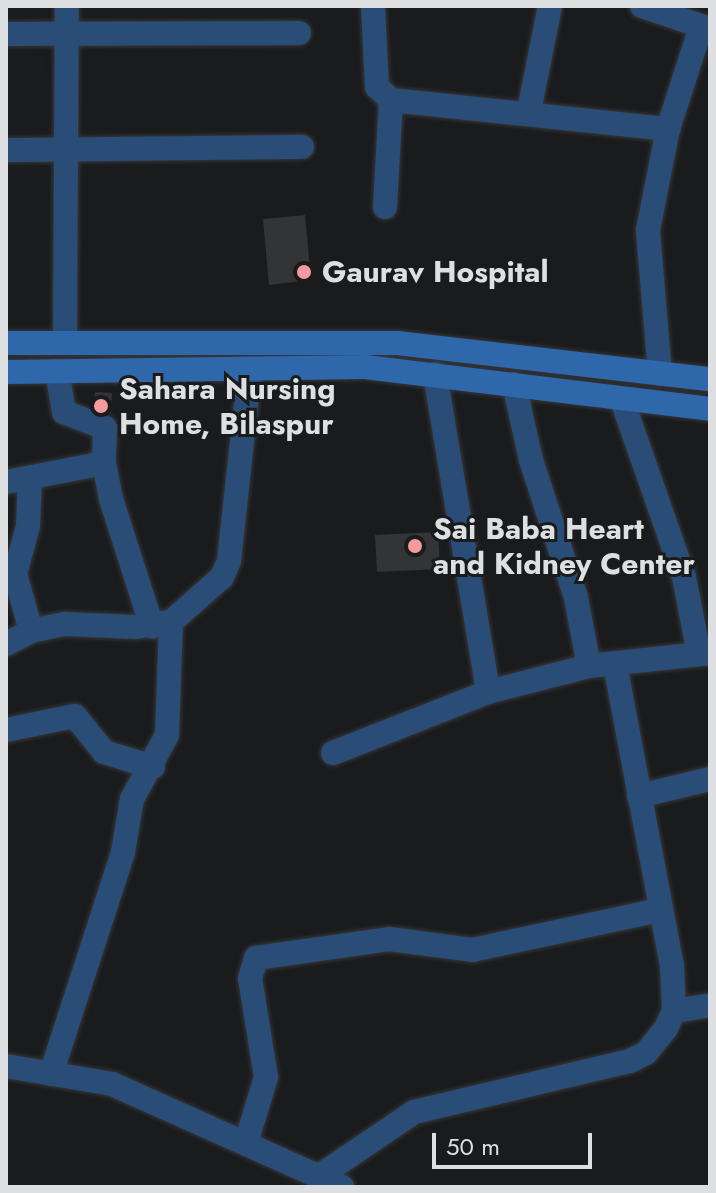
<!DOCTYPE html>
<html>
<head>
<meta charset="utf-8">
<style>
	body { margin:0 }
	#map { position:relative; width:716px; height:1193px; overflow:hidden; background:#1a1b1d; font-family:Jost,sans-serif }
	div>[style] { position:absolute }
	.building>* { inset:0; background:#323436 }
	.roads { filter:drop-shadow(0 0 2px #353638) drop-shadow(0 0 2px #353638) }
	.minor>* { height:24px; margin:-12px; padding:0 12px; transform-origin:12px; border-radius:12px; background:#2a4d77 }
	.secondary>* { height:24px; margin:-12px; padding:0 12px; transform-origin:12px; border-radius:12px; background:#2e68ab }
	.dots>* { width:22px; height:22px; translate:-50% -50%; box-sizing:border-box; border:4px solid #1a1b1d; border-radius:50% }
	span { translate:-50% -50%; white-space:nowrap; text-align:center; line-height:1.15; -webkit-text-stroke:6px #1a1b1d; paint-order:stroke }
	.poi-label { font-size:30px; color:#dedfe1; font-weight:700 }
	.left { translate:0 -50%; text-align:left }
	.frame { position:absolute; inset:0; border:8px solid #dedfe1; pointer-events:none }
	.scale { position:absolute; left:432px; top:1133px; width:160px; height:36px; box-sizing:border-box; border:4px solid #dedfe1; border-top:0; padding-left:10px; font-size:24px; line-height:28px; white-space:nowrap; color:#dedfe1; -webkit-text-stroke:6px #1a1b1d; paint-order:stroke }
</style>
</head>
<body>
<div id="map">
	<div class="building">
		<div style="clip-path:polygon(305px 215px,311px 280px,269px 285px,263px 219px)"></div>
		<div style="clip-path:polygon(95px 392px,112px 393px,111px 414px,94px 407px)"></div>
		<div style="clip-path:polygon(438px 532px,440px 569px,377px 572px,375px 535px)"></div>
	</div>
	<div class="roads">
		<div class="minor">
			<div style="left:373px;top:6px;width:81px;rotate:87.2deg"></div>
			<div style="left:377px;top:87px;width:19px;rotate:43deg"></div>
			<div style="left:391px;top:100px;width:279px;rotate:6deg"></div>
			<div style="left:642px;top:6px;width:72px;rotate:18.7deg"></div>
			<div style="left:6px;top:34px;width:293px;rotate:-0.2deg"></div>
			<div style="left:529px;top:111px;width:107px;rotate:-78.7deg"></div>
			<div style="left:6px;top:150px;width:296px;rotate:-0.6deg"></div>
			<div style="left:385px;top:207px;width:107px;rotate:-86.8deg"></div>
			<div style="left:65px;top:343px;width:337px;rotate:-89.7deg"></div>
			<div style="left:57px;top:371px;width:42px;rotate:80.3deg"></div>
			<div style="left:64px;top:412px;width:44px;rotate:21.3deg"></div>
			<div style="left:105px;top:428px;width:35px;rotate:92deg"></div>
			<div style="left:104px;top:463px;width:37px;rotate:79deg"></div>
			<div style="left:111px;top:499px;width:134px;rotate:72.2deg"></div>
			<div style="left:435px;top:374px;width:322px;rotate:80.5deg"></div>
			<div style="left:660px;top:374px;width:144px;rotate:-94.8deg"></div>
			<div style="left:648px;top:230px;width:103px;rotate:-78.8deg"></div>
			<div style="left:668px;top:129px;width:107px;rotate:-72.1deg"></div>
			<div style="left:514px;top:384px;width:78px;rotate:77.4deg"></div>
			<div style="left:531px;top:460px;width:145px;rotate:71.9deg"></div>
			<div style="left:576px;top:598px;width:69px;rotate:79.2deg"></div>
			<div style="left:622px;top:400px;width:188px;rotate:70.7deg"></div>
			<div style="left:684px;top:577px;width:78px;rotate:79deg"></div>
			<div style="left:30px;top:478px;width:48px;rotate:92.4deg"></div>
			<div style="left:28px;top:526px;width:50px;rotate:105.2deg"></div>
			<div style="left:15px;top:574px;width:59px;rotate:74.3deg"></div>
			<div style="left:6px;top:482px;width:100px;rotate:-11deg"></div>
			<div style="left:6px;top:644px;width:28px;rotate:-27deg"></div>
			<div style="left:31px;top:631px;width:35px;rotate:-12deg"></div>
			<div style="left:65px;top:624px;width:70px;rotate:2.5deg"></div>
			<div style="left:135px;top:627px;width:36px;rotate:-8deg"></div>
			<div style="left:171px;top:622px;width:68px;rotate:-41.4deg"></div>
			<div style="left:222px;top:577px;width:17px;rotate:-66deg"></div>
			<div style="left:229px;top:561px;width:194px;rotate:-83.8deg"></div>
			<div style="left:6px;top:730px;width:70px;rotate:-11.5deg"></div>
			<div style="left:75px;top:716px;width:46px;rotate:51.1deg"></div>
			<div style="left:104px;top:752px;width:51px;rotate:17deg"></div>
			<div style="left:333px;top:753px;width:167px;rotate:-21.5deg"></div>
			<div style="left:488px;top:692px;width:104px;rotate:-14.4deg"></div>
			<div style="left:589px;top:666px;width:122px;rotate:-6.1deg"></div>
			<div style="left:639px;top:796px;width:73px;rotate:-13.5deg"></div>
			<div style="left:674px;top:1011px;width:36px;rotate:-9deg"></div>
			<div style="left:6px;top:1066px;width:108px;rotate:9.6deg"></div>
			<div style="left:112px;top:1084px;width:252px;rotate:24.1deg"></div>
			<div style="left:51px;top:1074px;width:233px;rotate:-72deg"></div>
			<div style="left:123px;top:852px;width:54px;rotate:-80.4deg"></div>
			<div style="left:132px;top:799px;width:73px;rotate:-61.3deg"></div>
			<div style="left:167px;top:735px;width:113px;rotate:-88deg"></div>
			<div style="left:246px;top:1143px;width:69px;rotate:-73.1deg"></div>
			<div style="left:266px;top:1077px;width:100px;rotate:-99.2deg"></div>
			<div style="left:250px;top:978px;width:21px;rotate:-73deg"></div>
			<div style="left:256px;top:958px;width:134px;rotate:-8.1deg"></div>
			<div style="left:389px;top:939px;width:84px;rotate:7.5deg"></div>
			<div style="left:472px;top:950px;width:192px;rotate:-12deg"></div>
			<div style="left:321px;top:1175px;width:112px;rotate:-34.1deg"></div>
			<div style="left:414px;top:1112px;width:222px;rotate:-13.3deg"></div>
			<div style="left:630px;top:1061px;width:18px;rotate:-27deg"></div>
			<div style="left:646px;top:1053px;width:32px;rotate:-51deg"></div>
			<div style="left:666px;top:1028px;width:19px;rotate:-65deg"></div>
			<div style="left:674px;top:1011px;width:45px;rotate:-92.5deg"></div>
			<div style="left:672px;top:966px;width:308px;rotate:-100.7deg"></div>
		</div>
		<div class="secondary">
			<div style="left:6px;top:343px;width:391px"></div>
			<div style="left:397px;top:343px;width:315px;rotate:6.6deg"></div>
			<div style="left:6px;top:372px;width:359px;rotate:-0.8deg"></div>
			<div style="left:365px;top:367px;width:348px;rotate:6.9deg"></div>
		</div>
	</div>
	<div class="dots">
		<div style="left:304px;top:272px;background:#f59b9d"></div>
		<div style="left:101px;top:406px;background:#f59b9d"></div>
		<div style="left:415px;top:546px;background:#f59b9d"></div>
	</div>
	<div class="poi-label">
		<span class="left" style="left:322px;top:272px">Gaurav Hospital</span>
		<span class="left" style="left:119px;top:406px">Sahara Nursing<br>Home, Bilaspur</span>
		<span class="left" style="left:433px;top:546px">Sai Baba Heart<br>and Kidney Center</span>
	</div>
	<div class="frame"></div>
	<div class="scale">50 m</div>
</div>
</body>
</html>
